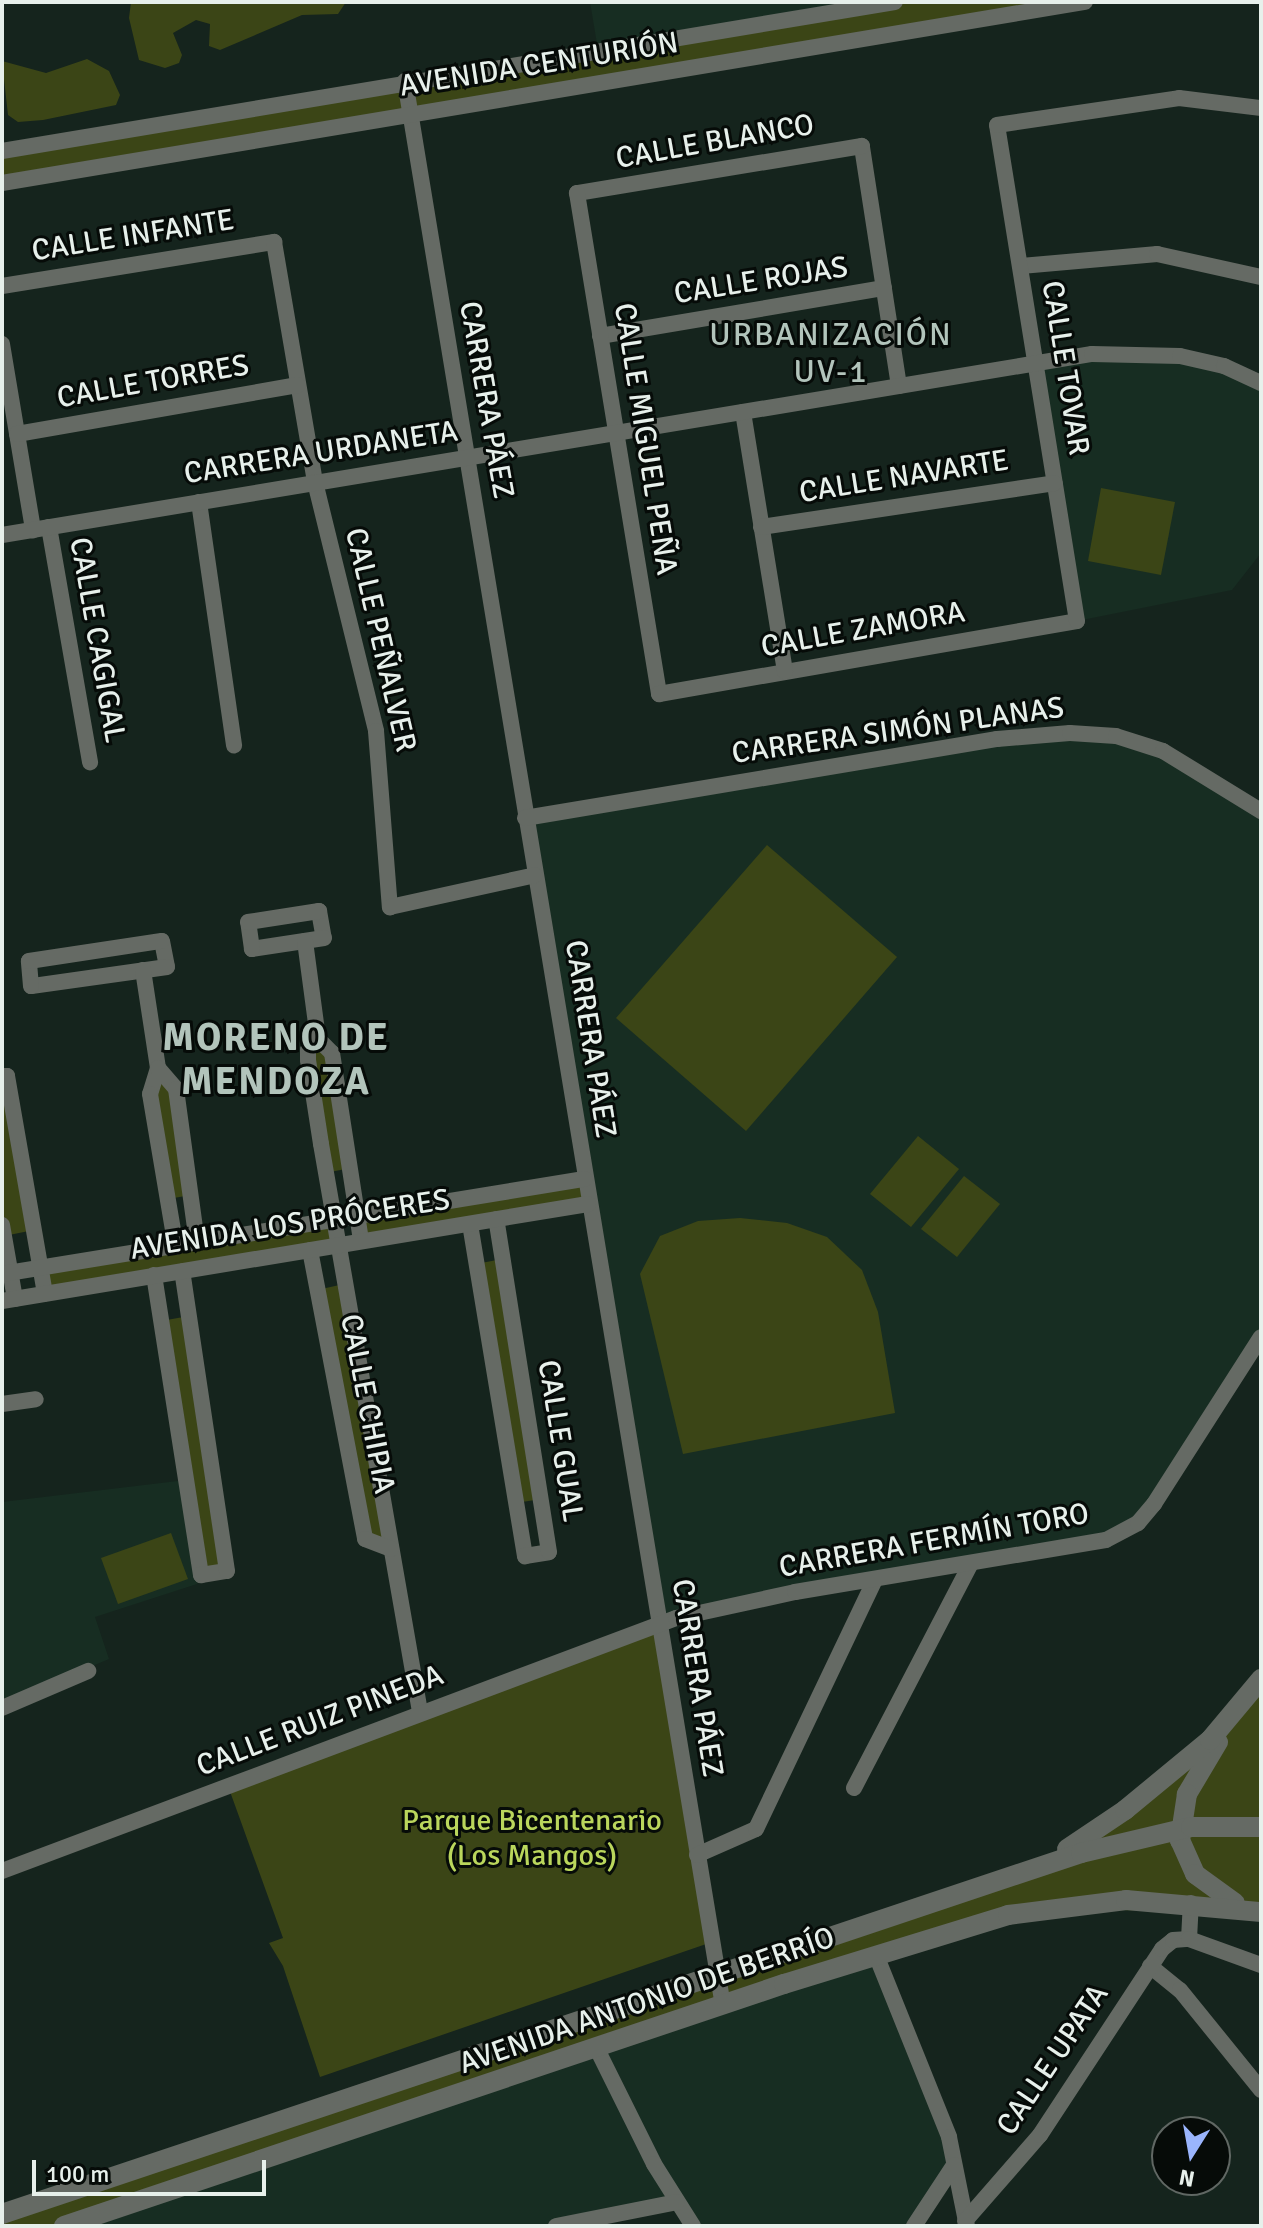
<!DOCTYPE html>
<html>
<head>
<meta charset="utf-8">
<style>
	body { margin:0 }
	#map { position:relative; width:1263px; height:2228px; overflow:hidden; background:#15241d; font-family:Signika,sans-serif }
	div>[style] { position:absolute }
	.built>* { inset:0; background:#172d22 }
	.green>* { inset:0; background:#3b4516 }
	.minor>* { height:16px; margin:-8px; padding:0 8px; transform-origin:8px; border-radius:8px; background:#656a64 }
	.tertiary>* { height:20px; margin:-10px; padding:0 10px; transform-origin:10px; border-radius:10px; background:#656a64 }
	span { translate:-50% -50%; white-space:nowrap; text-align:center; line-height:1.15; -webkit-text-stroke:6px #060b08; paint-order:stroke }
	.street-label { font-size:30px; color:#e7f0eb }
	.park-label { font-size:30px; color:#bad65c }
	.neighbourhood-label { font-size:32px; color:#b2c4bb; letter-spacing:2px }
	.district-label { font-size:38px; color:#b2c4bb; font-weight:700; letter-spacing:2px }
	.frame { position:absolute; inset:0; border:4px solid #e7f0eb; pointer-events:none }
	.north { position:absolute; left:1151px; top:2116px; width:80px; height:80px; box-sizing:border-box; background:#060b08; border:2px solid #606763; border-radius:50%; rotate:191deg; font-size:22px; font-weight:700; line-height:32px; text-align:center; color:#e7f0eb }
	.north::after { content:''; display:block; margin:auto; width:28px; height:36px; background:#9ab5fd; clip-path:polygon(50% 0,100% 100%,50% 72%,0 100%) }
	.scale { position:absolute; left:32px; top:2160px; width:234px; height:36px; box-sizing:border-box; border:4px solid #e7f0eb; border-top:0; padding-left:10px; font-size:24px; line-height:28px; white-space:nowrap; color:#e7f0eb; -webkit-text-stroke:6px #060b08; paint-order:stroke }
</style>
</head>
<body>
<div id="map">
	<div class="built">
		<div style="clip-path:polygon(590px 2px,887px 2px,598px 50px)"></div>
		<div style="clip-path:polygon(1150px 352px,1261px 383px,1261px 553px,1232px 590px,1077px 621px,1037px 362px)"></div>
		<div style="clip-path:polygon(997px 739px,1141px 742px,1261px 811px,1261px 1337px,1154px 1504px,1124px 1532px,659px 1624px,525px 818px)"></div>
		<div style="clip-path:polygon(186px 1480px,201px 1575px,197px 1584px,95px 1617px,109px 1659px,2px 1704px,2px 1502px)"></div>
		<div style="clip-path:polygon(876px 1955px,953px 2156px,914px 2226px,693px 2226px,677px 2202px,556px 2226px,64px 2226px)"></div>
	</div>
	<div class="green">
		<div style="clip-path:polygon(131px 2px,346px 2px,338px 14px,302px 15px,220px 50px,209px 46px,210px 24px,196px 20px,173px 33px,182px 55px,179px 63px,165px 68px,139px 60px,129px 18px)"></div>
		<div style="clip-path:polygon(895px 2px,1085px 2px,2px 183px,2px 151px)"></div>
		<div style="clip-path:polygon(87px 59px,109px 71px,120px 95px,116px 105px,43px 120px,18px 122px,8px 115px,2px 61px,46px 73px)"></div>
		<div style="clip-path:polygon(1101px 488px,1175px 502px,1161px 575px,1088px 561px)"></div>
		<div style="clip-path:polygon(767px 845px,897px 957px,746px 1131px,616px 1018px)"></div>
		<div style="clip-path:polygon(324px 1041px,351px 1168px,325px 1173px,311px 1044px)"></div>
		<div style="clip-path:polygon(166px 1072px,191px 1195px,168px 1199px,152px 1076px)"></div>
		<div style="clip-path:polygon(2px 1077px,34px 1230px,4px 1236px,2px 1225px)"></div>
		<div style="clip-path:polygon(918px 1136px,959px 1169px,911px 1227px,870px 1194px)"></div>
		<div style="clip-path:polygon(964px 1176px,1000px 1204px,957px 1257px,921px 1229px)"></div>
		<div style="clip-path:polygon(584px 1179px,588px 1204px,361px 1241px,357px 1217px)"></div>
		<div style="clip-path:polygon(740px 1218px,787px 1223px,827px 1237px,862px 1270px,878px 1312px,895px 1413px,683px 1454px,640px 1274px,660px 1236px,698px 1221px)"></div>
		<div style="clip-path:polygon(333px 1221px,337px 1245px,45px 1294px,40px 1268px)"></div>
		<div style="clip-path:polygon(502px 1259px,541px 1499px,516px 1503px,476px 1264px)"></div>
		<div style="clip-path:polygon(344px 1284px,391px 1549px,365px 1539px,317px 1290px)"></div>
		<div style="clip-path:polygon(189px 1316px,227px 1571px,201px 1575px,161px 1321px)"></div>
		<div style="clip-path:polygon(171px 1533px,188px 1579px,118px 1604px,101px 1558px)"></div>
		<div style="clip-path:polygon(659px 1624px,712px 1942px,320px 2077px,283px 1966px,269px 1943px,283px 1938px,228px 1786px)"></div>
		<div style="clip-path:polygon(1261px 1679px,1261px 1912px,1036px 1909px,64px 2226px,2px 2226px,2px 2214px,1036px 1868px,1125px 1810px)"></div>
	</div>
	<div class="minor">
		<div style="left:405px;top:81px;width:1951px;rotate:80.62deg"></div>
		<div style="left:2px;top:151px;width:905px;rotate:-9.47deg"></div>
		<div style="left:2px;top:183px;width:1098px;rotate:-9.49deg"></div>
		<div style="left:1021px;top:266px;width:137px;rotate:-5deg"></div>
		<div style="left:1157px;top:254px;width:107px;rotate:12.5deg"></div>
		<div style="left:2px;top:286px;width:276px;rotate:-9.2deg"></div>
		<div style="left:274px;top:242px;width:243px;rotate:80.3deg"></div>
		<div style="left:315px;top:482px;width:256px;rotate:76.2deg"></div>
		<div style="left:376px;top:731px;width:177px;rotate:85.5deg"></div>
		<div style="left:390px;top:907px;width:148px;rotate:-12.4deg"></div>
		<div style="left:600px;top:336px;width:288px;rotate:-9.6deg"></div>
		<div style="left:2px;top:344px;width:189px;rotate:80.5deg"></div>
		<div style="left:899px;top:386px;width:243px;rotate:-98.8deg"></div>
		<div style="left:862px;top:146px;width:289px;rotate:170.6deg"></div>
		<div style="left:577px;top:193px;width:508px;rotate:80.7deg"></div>
		<div style="left:659px;top:694px;width:424px;rotate:-9.9deg"></div>
		<div style="left:1077px;top:621px;width:502px;rotate:-99.16deg"></div>
		<div style="left:997px;top:125px;width:184px;rotate:-8.4deg"></div>
		<div style="left:1179px;top:98px;width:83px;rotate:7deg"></div>
		<div style="left:743px;top:412px;width:263px;rotate:80.8deg"></div>
		<div style="left:17px;top:434px;width:285px;rotate:-9.9deg"></div>
		<div style="left:199px;top:502px;width:246px;rotate:81.8deg"></div>
		<div style="left:49px;top:527px;width:239px;rotate:80.1deg"></div>
		<div style="left:761px;top:527px;width:297px;rotate:-8.5deg"></div>
		<div style="left:2px;top:535px;width:1105px;rotate:-9.43deg"></div>
		<div style="left:1092px;top:354px;width:88px;rotate:1.3deg"></div>
		<div style="left:1180px;top:356px;width:45px;rotate:12.8deg"></div>
		<div style="left:1224px;top:366px;width:41px;rotate:24.7deg"></div>
		<div style="left:525px;top:818px;width:479px;rotate:-9.5deg"></div>
		<div style="left:997px;top:739px;width:73px;rotate:-4.7deg"></div>
		<div style="left:1070px;top:733px;width:46px;rotate:3.7deg"></div>
		<div style="left:1116px;top:736px;width:49px;rotate:17.7deg"></div>
		<div style="left:1163px;top:751px;width:115px;rotate:31.5deg"></div>
		<div style="left:319px;top:911px;width:27px;rotate:80deg"></div>
		<div style="left:324px;top:938px;width:73px;rotate:171.3deg"></div>
		<div style="left:252px;top:949px;width:27px;rotate:-98deg"></div>
		<div style="left:248px;top:922px;width:72px;rotate:-8.8deg"></div>
		<div style="left:162px;top:941px;width:26px;rotate:79deg"></div>
		<div style="left:167px;top:967px;width:137px;rotate:172deg"></div>
		<div style="left:31px;top:986px;width:25px;rotate:-95deg"></div>
		<div style="left:29px;top:961px;width:134px;rotate:-8.6deg"></div>
		<div style="left:305px;top:941px;width:99px;rotate:82.4deg"></div>
		<div style="left:143px;top:970px;width:99px;rotate:81.3deg"></div>
		<div style="left:158px;top:1068px;width:27px;rotate:107deg"></div>
		<div style="left:150px;top:1094px;width:155px;rotate:80.4deg"></div>
		<div style="left:318px;top:1039px;width:15px;rotate:132deg"></div>
		<div style="left:308px;top:1050px;width:10px;rotate:90deg"></div>
		<div style="left:308px;top:1060px;width:85px;rotate:81.2deg"></div>
		<div style="left:321px;top:1144px;width:577px;rotate:80.11deg"></div>
		<div style="left:318px;top:1039px;width:20px;rotate:45deg"></div>
		<div style="left:332px;top:1053px;width:190px;rotate:81.2deg"></div>
		<div style="left:158px;top:1068px;width:28px;rotate:49deg"></div>
		<div style="left:176px;top:1089px;width:155px;rotate:82.2deg"></div>
		<div style="left:2px;top:1076px;width:5px"></div>
		<div style="left:7px;top:1076px;width:221px;rotate:80.1deg"></div>
		<div style="left:470px;top:1224px;width:337px;rotate:80.6deg"></div>
		<div style="left:525px;top:1556px;width:24px;rotate:-9deg"></div>
		<div style="left:549px;top:1552px;width:337px;rotate:-99deg"></div>
		<div style="left:2px;top:1225px;width:75px;rotate:80deg"></div>
		<div style="left:310px;top:1250px;width:294px;rotate:79.2deg"></div>
		<div style="left:365px;top:1539px;width:28px;rotate:21deg"></div>
		<div style="left:2px;top:1274px;width:590px;rotate:-9.27deg"></div>
		<div style="left:154px;top:1275px;width:304px;rotate:81.1deg"></div>
		<div style="left:201px;top:1575px;width:26px;rotate:-9deg"></div>
		<div style="left:227px;top:1571px;width:303px;rotate:-98.5deg"></div>
		<div style="left:2px;top:1301px;width:594px;rotate:-9.4deg"></div>
		<div style="left:2px;top:1404px;width:34px;rotate:-8deg"></div>
		<div style="left:2px;top:1708px;width:94px;rotate:-23.3deg"></div>
		<div style="left:854px;top:1788px;width:251px;rotate:-62.5deg"></div>
		<div style="left:697px;top:1855px;width:64px;rotate:-23.8deg"></div>
		<div style="left:756px;top:1829px;width:277px;rotate:-64.5deg"></div>
		<div style="left:2px;top:1871px;width:720px;rotate:-20.57deg"></div>
		<div style="left:676px;top:1618px;width:122px;rotate:-12.3deg"></div>
		<div style="left:795px;top:1592px;width:315px;rotate:-9.5deg"></div>
		<div style="left:1106px;top:1540px;width:36px;rotate:-28deg"></div>
		<div style="left:1138px;top:1523px;width:25px;rotate:-50deg"></div>
		<div style="left:1154px;top:1504px;width:198px;rotate:-57.4deg"></div>
		<div style="left:1189px;top:1939px;width:36px;rotate:-87deg"></div>
		<div style="left:876px;top:1955px;width:196px;rotate:68.1deg"></div>
		<div style="left:949px;top:2137px;width:91px;rotate:78.6deg"></div>
		<div style="left:1150px;top:1966px;width:38px;rotate:39deg"></div>
		<div style="left:1180px;top:1990px;width:129px;rotate:51deg"></div>
		<div style="left:597px;top:2049px;width:128px;rotate:63.6deg"></div>
		<div style="left:654px;top:2164px;width:73px;rotate:57.8deg"></div>
		<div style="left:965px;top:2221px;width:114px;rotate:-48.9deg"></div>
		<div style="left:1040px;top:2135px;width:222px;rotate:-56.7deg"></div>
		<div style="left:1162px;top:1949px;width:14px;rotate:-39deg"></div>
		<div style="left:1173px;top:1940px;width:16px;rotate:-4deg"></div>
		<div style="left:1189px;top:1939px;width:77px;rotate:19.9deg"></div>
		<div style="left:556px;top:2226px;width:123px;rotate:-11.2deg"></div>
		<div style="left:914px;top:2226px;width:73px;rotate:-56.7deg"></div>
	</div>
	<div class="tertiary">
		<div style="left:1218px;top:1742px;width:61px;rotate:120.8deg"></div>
		<div style="left:1187px;top:1794px;width:47px;rotate:98.7deg"></div>
		<div style="left:1180px;top:1840px;width:37px;rotate:66deg"></div>
		<div style="left:1195px;top:1874px;width:49px;rotate:35.9deg"></div>
		<div style="left:1067px;top:1849px;width:70px;rotate:-33.9deg"></div>
		<div style="left:1125px;top:1810px;width:110px;rotate:-39.5deg"></div>
		<div style="left:1210px;top:1740px;width:80px;rotate:-50.1deg"></div>
		<div style="left:2px;top:2214px;width:1138px;rotate:-18.5deg"></div>
		<div style="left:1081px;top:1853px;width:113px;rotate:-13.3deg"></div>
		<div style="left:1191px;top:1827px;width:70px"></div>
		<div style="left:64px;top:2226px;width:760px;rotate:-18.58deg"></div>
		<div style="left:784px;top:1984px;width:234px;rotate:-17.1deg"></div>
		<div style="left:1008px;top:1915px;width:119px;rotate:-7.2deg"></div>
		<div style="left:1126px;top:1900px;width:136px;rotate:5.1deg"></div>
	</div>
	<div class="street-label">
		<span style="left:539px;top:65px;rotate:-9deg">AVENIDA CENTURIÓN</span>
		<span style="left:715px;top:142px;rotate:-10deg">CALLE BLANCO</span>
		<span style="left:133px;top:236px;rotate:-9deg">CALLE INFANTE</span>
		<span style="left:761px;top:281px;rotate:-9deg">CALLE ROJAS</span>
		<span style="left:1065px;top:368px;rotate:81deg">CALLE TOVAR</span>
		<span style="left:153px;top:382px;rotate:-10deg">CALLE TORRES</span>
		<span style="left:486px;top:400px;rotate:80deg">CARRERA PÁEZ</span>
		<span style="left:645px;top:439px;rotate:81deg">CALLE MIGUEL PEÑA</span>
		<span style="left:321px;top:453px;rotate:-9deg">CARRERA URDANETA</span>
		<span style="left:904px;top:477px;rotate:-9deg">CALLE NAVARTE</span>
		<span style="left:863px;top:630px;rotate:-10deg">CALLE ZAMORA</span>
		<span style="left:97px;top:640px;rotate:80deg">CALLE CAGIGAL</span>
		<span style="left:380px;top:640px;rotate:77deg">CALLE PEÑALVER</span>
		<span style="left:898px;top:731px;rotate:-8deg">CARRERA SIMÓN PLANAS</span>
		<span style="left:590px;top:1039px;rotate:81deg">CARRERA PÁEZ</span>
		<span style="left:290px;top:1225px;rotate:-9deg">AVENIDA LOS PRÓCERES</span>
		<span style="left:367px;top:1404px;rotate:79deg">CALLE CHIPIA</span>
		<span style="left:560px;top:1441px;rotate:81deg">CALLE GUAL</span>
		<span style="left:934px;top:1541px;rotate:-10deg">CARRERA FERMÍN TORO</span>
		<span style="left:697px;top:1678px;rotate:81deg">CARRERA PÁEZ</span>
		<span style="left:320px;top:1721px;rotate:-21deg">CALLE RUIZ PINEDA</span>
		<span style="left:647px;top:2001px;rotate:-19deg">AVENIDA ANTONIO DE BERRÍO</span>
		<span style="left:1053px;top:2060px;rotate:-56deg">CALLE UPATA</span>
	</div>
	<div class="park-label">
		<span style="left:532px;top:1838px">Parque Bicentenario<br>(Los Mangos)</span>
	</div>
	<div class="neighbourhood-label">
		<span style="left:831px;top:354px">URBANIZACIÓN<br>UV-1</span>
	</div>
	<div class="district-label">
		<span style="left:276px;top:1060px">MORENO DE<br>MENDOZA</span>
	</div>
	<div class="frame"></div>
	<div class="north">N</div>
	<div class="scale">100 m</div>
</div>
</body>
</html>
